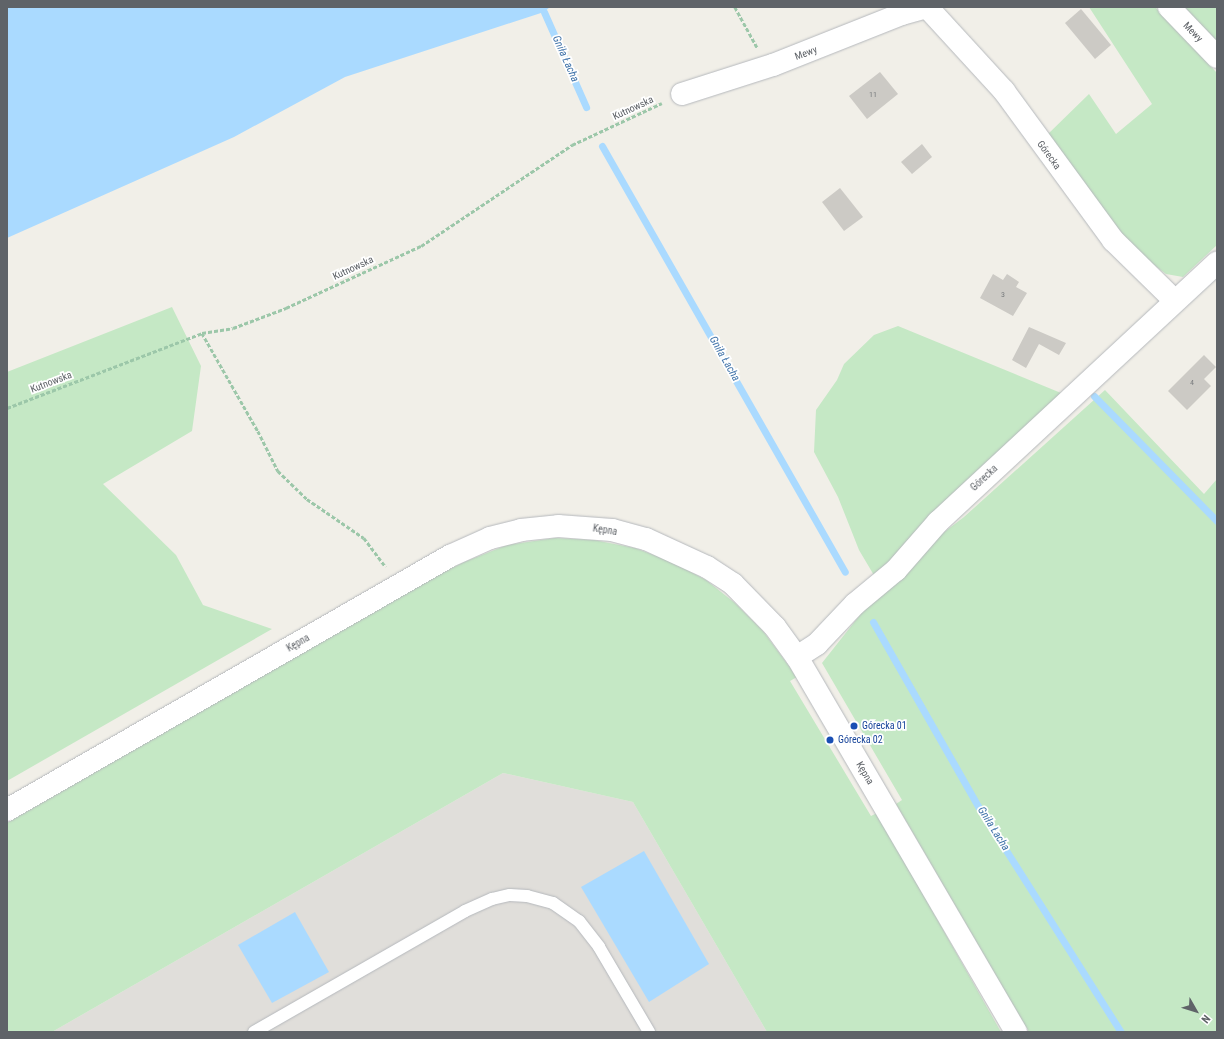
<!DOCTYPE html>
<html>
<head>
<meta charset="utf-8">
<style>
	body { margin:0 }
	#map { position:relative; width:1224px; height:1039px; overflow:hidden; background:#f1efe8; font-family:"Roboto Condensed",sans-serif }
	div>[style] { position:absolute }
	.industrial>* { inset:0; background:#e0deda }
	.green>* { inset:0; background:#c5e8c5 }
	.water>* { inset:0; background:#aadaff }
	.stream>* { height:7px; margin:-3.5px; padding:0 3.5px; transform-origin:3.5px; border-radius:3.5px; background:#aadaff }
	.building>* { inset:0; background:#cccac5 }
	.path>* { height:2.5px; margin-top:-1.25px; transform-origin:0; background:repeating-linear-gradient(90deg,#9cc7a9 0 4px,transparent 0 6px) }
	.roads { filter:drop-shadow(0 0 1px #b5b8bc) drop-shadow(0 0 1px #b5b8bc) }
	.lane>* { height:12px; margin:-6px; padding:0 6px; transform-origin:6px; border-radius:6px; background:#fff }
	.street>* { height:22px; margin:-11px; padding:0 11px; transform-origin:11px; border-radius:11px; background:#fff }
	.secondary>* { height:22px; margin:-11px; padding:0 11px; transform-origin:11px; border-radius:11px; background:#fff }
	.dots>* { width:11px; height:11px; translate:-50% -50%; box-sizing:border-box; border:2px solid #fff; border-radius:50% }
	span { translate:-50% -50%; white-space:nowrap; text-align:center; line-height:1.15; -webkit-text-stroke:3.5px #fff; paint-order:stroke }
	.number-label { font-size:8px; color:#7a7d7f }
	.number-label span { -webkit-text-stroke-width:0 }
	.street-label { font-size:10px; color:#5f6368 }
	.transit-label { font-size:10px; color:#164399 }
	.left { translate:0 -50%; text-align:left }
	.water-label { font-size:11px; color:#4174aa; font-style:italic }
	.frame { position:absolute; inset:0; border:8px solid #5f6368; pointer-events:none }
	.north { position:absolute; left:1176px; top:991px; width:40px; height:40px; -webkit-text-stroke:3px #fff; paint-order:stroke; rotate:129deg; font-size:11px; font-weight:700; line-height:16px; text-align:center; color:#5f6368 }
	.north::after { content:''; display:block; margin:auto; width:14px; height:18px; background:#5f6368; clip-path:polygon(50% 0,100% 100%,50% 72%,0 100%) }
</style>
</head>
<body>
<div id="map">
	<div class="industrial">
		<div style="clip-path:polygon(503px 773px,633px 802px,767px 1032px,52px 1032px)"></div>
	</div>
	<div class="green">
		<div style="clip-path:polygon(1089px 7px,1155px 7px,1217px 73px,1217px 245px,1183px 277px,1166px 274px,1137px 252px,1104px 218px,1047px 135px,1089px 94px,1116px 134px,1152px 104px)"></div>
		<div style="clip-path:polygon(1185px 7px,1217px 7px,1217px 47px)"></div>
		<div style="clip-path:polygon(172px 307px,201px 366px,192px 431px,103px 484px,176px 555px,203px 605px,272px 629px,7px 781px,7px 372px)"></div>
		<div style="clip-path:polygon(898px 326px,1061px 393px,937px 512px,875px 577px,859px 550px,838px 497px,814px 452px,816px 410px,837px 380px,844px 364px,874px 335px)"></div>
		<div style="clip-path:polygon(1105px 390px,1204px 494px,1217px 479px,1217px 1032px,1029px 1032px,896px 804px,902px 800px,822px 663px,871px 601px,939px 536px,964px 517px)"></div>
		<div style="clip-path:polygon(555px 538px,594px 540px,635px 548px,670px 561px,706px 580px,735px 603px,763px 631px,797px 677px,790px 681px,871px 816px,877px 813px,1001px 1032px,767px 1032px,633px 802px,503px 773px,52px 1032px,7px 1032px,7px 823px,418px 585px,464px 562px,507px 545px)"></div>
	</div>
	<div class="water">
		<div style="clip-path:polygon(7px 7px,550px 7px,544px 12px,345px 77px,234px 137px,7px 238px)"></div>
		<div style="clip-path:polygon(644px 851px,709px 964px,649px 1002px,581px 887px)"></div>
		<div style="clip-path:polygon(295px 912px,329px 972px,272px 1003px,238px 945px)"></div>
	</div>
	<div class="stream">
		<div style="left:544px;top:12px;width:104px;rotate:66.1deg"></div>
		<div style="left:602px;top:146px;width:490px;rotate:60.3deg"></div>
		<div style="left:1094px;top:396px;width:175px;rotate:45.5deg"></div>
		<div style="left:873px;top:622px;width:212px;rotate:60.3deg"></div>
		<div style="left:978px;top:806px;width:267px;rotate:57.7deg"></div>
	</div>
	<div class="building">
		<div style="clip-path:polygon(1081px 9px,1111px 45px,1095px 59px,1065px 23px)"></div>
		<div style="clip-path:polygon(880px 72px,898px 94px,867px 119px,849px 96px)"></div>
		<div style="clip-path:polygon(922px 144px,932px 157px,912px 174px,901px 162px)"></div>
		<div style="clip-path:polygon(840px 188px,863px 217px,844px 231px,822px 202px)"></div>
		<div style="clip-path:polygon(993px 274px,1003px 280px,1007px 274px,1019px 282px,1016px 287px,1027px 293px,1013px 316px,980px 298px)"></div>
		<div style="clip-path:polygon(1029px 327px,1066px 343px,1059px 355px,1039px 344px,1026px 368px,1012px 360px)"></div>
		<div style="clip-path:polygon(1204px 355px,1216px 367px,1204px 379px,1211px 386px,1187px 410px,1168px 391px)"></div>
	</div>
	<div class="path">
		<div style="left:735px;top:7px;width:46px;rotate:61.2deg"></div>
		<div style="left:202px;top:333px;width:113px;rotate:60.3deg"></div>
		<div style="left:258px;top:431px;width:45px;rotate:63.4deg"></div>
		<div style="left:278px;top:471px;width:40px;rotate:44deg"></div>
		<div style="left:307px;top:499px;width:69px;rotate:34.4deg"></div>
		<div style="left:364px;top:538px;width:36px;rotate:53deg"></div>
		<div style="left:7px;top:408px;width:209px;rotate:-21deg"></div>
		<div style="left:202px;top:333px;width:31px;rotate:-9deg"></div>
		<div style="left:233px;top:328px;width:57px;rotate:-20.7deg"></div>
		<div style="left:286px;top:308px;width:149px;rotate:-24.7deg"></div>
		<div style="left:421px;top:246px;width:182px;rotate:-33.8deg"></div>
		<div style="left:572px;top:145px;width:99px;rotate:-25deg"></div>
	</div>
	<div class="roads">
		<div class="lane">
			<div style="left:254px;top:1032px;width:243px;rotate:-29.8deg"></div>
			<div style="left:465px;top:911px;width:30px;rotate:-24deg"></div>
			<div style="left:492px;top:899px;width:18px;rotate:-13deg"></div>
			<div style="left:510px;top:895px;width:17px;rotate:3deg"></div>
			<div style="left:527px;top:896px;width:27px;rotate:15deg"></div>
			<div style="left:553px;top:903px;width:32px;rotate:35deg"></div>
			<div style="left:579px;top:921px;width:33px;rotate:52deg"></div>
			<div style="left:599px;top:947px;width:99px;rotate:59.5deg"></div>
		</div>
		<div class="street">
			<div style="left:927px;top:7px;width:114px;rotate:47.5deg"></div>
			<div style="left:1004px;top:91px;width:185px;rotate:53.8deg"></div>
			<div style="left:1113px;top:240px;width:86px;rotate:44.5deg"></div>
			<div style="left:1169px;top:7px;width:69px;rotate:46.2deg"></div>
			<div style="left:682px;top:94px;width:96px;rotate:-17.7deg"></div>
			<div style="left:773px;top:65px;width:139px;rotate:-21.6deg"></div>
			<div style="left:902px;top:14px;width:26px;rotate:-16deg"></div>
			<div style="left:797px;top:657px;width:24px;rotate:-33deg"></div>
			<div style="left:817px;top:644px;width:55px;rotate:-46.5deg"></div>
			<div style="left:855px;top:604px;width:53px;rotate:-39.7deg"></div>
			<div style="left:896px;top:570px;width:64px;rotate:-48.8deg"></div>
			<div style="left:938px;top:522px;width:381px;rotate:-42.9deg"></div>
		</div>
		<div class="secondary">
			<div style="left:7px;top:810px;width:511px;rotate:-29.83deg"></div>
			<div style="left:450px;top:556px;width:44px;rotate:-24.2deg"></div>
			<div style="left:490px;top:538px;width:32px;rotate:-14deg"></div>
			<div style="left:521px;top:530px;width:37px;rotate:-6deg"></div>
			<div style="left:558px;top:526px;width:54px;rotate:4.2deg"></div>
			<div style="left:612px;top:530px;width:35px;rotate:15deg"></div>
			<div style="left:646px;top:539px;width:67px;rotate:24.7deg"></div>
			<div style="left:707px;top:567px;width:31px;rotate:33deg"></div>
			<div style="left:733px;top:584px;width:60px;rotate:45.7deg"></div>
			<div style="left:775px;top:627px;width:37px;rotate:54deg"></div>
			<div style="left:797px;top:657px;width:434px;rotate:59.7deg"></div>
		</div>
	</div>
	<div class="dots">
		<div style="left:854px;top:726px;background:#1a4fb4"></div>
		<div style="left:830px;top:740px;background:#1a4fb4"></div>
	</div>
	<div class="number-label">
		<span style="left:873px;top:95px">11</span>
		<span style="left:1003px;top:295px">3</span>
		<span style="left:1192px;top:383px">4</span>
	</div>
	<div class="street-label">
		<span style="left:1193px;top:32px;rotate:46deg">Mewy</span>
		<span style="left:806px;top:53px;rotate:-20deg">Mewy</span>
		<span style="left:633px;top:108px;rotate:-25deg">Kutnowska</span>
		<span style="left:1049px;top:155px;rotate:54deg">Górecka</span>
		<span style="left:353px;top:268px;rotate:-25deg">Kutnowska</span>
		<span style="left:51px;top:382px;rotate:-21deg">Kutnowska</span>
		<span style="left:984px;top:478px;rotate:-43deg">Górecka</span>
		<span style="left:605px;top:530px;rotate:9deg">Kępna</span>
		<span style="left:298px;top:643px;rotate:-30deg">Kępna</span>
		<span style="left:865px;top:773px;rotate:60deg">Kępna</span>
	</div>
	<div class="transit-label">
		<span class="left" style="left:862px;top:726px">Górecka 01</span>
		<span class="left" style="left:838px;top:740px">Górecka 02</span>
	</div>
	<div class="water-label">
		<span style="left:565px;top:59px;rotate:66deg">Gniła Łacha</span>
		<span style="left:724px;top:359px;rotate:60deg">Gniła Łacha</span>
		<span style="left:993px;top:829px;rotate:58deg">Gniła Łacha</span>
	</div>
	<div class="frame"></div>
	<div class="north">N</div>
</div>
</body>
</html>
